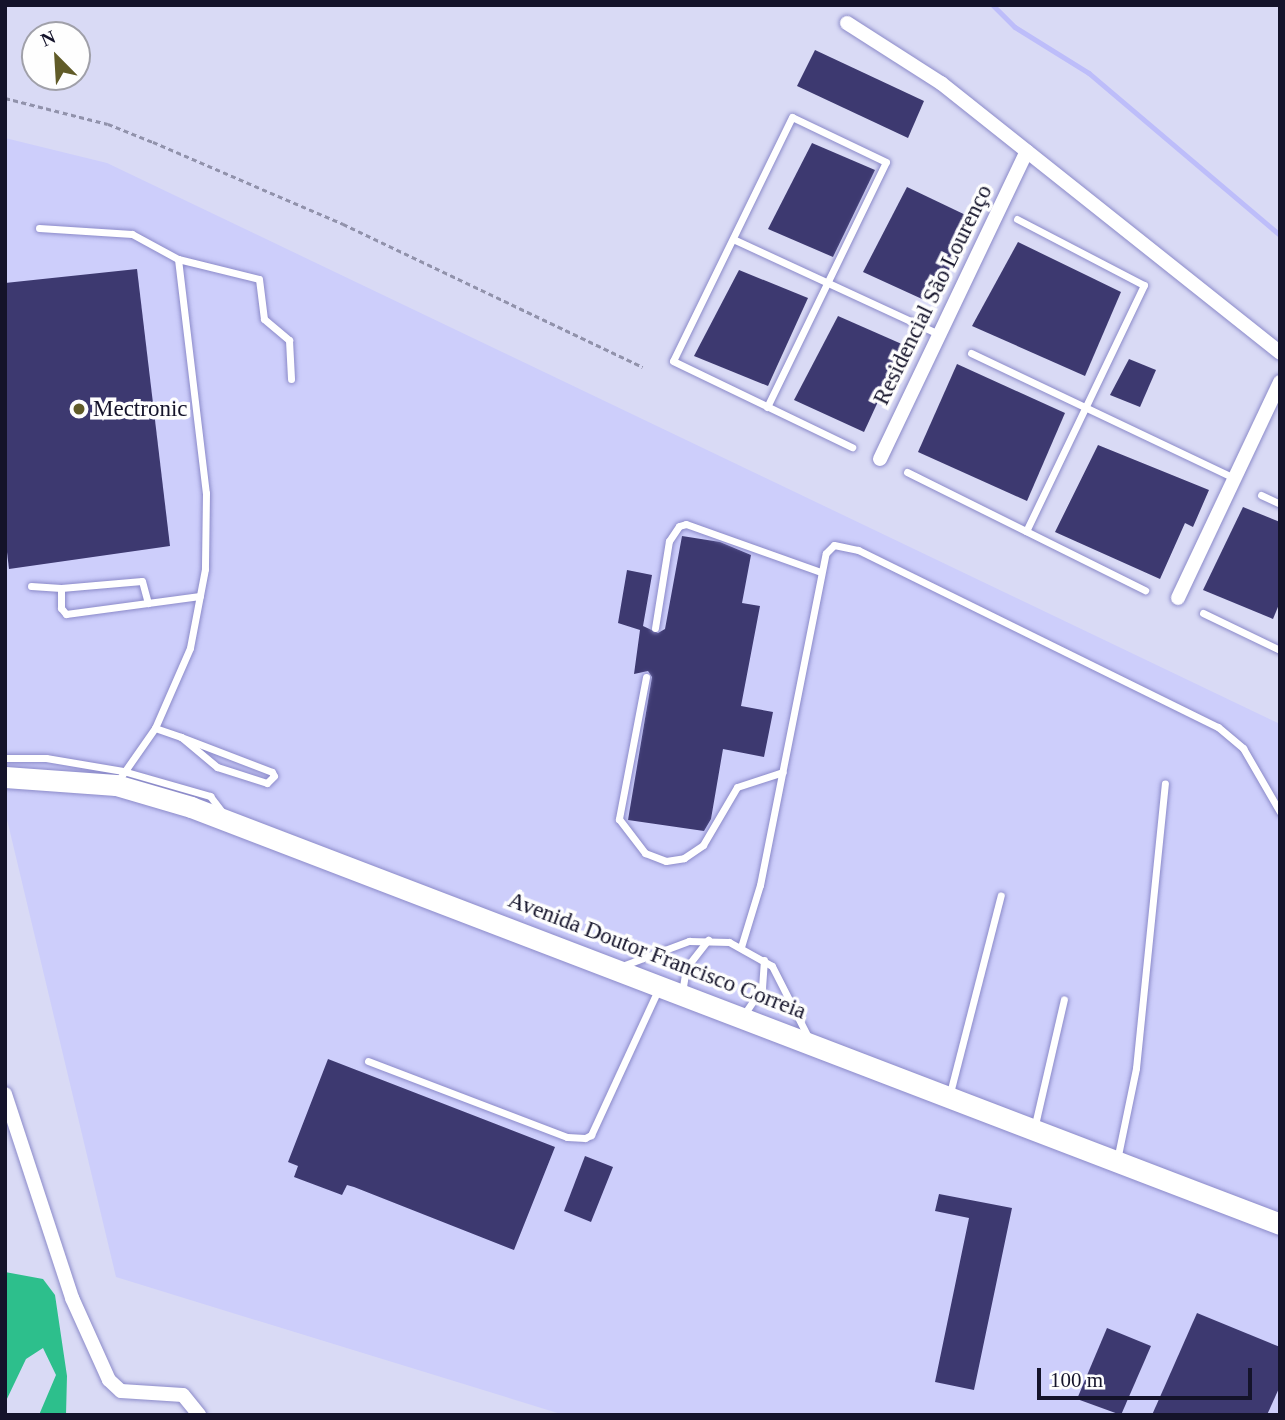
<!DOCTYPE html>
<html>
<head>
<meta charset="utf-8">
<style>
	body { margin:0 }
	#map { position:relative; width:1285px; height:1420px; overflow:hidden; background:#d9daf5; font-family:"Times New Roman",serif }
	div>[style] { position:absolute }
	.built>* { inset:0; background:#cdcefb }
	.forest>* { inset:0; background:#2dbf8c }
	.stream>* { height:4.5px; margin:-2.25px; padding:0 2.25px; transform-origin:2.25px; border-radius:2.25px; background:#bdbdfa }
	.building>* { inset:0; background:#3d3970 }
	.path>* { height:2.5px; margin-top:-1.25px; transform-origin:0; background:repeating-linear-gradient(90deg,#9192ab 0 5px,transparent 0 8.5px) }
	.roads { filter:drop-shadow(0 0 2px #8b8ac9) drop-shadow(0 0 2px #8b8ac9) }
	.lane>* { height:7px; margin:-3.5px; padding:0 3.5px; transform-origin:3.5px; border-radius:3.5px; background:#fff }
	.street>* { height:14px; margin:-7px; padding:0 7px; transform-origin:7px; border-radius:7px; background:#fff }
	.primary>* { height:21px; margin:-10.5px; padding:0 10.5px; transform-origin:10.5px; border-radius:10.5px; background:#fff }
	.dots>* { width:19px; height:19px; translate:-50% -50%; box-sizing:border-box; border:4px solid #fefefe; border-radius:50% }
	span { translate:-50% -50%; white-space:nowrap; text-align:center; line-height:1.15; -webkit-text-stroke:7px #fefefe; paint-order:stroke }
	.street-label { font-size:23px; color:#14132a }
	.poi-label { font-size:23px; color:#14132a }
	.left { translate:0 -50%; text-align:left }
	.frame { position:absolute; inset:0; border:7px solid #14132a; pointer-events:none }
	.north { position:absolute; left:21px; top:21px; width:70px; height:70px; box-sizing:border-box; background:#fefefe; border:2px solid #a0a0a9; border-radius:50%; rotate:336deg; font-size:19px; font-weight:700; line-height:28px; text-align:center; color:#14132a }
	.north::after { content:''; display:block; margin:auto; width:24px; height:32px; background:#605b28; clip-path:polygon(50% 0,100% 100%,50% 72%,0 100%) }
	.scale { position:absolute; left:1037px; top:1368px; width:215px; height:32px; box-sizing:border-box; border:4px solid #14132a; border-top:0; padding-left:9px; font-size:21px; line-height:24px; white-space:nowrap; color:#14132a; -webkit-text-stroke:5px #fefefe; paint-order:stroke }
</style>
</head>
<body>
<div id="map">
	<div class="built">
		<div style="clip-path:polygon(5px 138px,107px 163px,1280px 724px,1280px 1415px,564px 1415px,116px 1277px,5px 811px)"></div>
	</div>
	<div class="forest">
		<div style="clip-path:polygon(5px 1272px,43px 1279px,55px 1295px,67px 1376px,66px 1415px,39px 1415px,56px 1375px,43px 1348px,26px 1359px,5px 1403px)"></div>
	</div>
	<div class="stream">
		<div style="left:993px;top:5px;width:31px;rotate:45deg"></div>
		<div style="left:1015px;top:27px;width:87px;rotate:31.9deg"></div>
		<div style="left:1089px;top:73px;width:250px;rotate:40.3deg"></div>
	</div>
	<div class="building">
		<div style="clip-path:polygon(815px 50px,924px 101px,908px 138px,797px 86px)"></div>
		<div style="clip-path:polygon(812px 143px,875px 170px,833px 257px,768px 229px)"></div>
		<div style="clip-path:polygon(907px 187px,974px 219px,933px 304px,863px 272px)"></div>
		<div style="clip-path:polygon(1018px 242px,1121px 292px,1085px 376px,972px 326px)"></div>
		<div style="clip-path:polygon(137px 269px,170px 546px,9px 569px,5px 535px,5px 283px)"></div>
		<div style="clip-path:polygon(739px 270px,808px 298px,768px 386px,694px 356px)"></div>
		<div style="clip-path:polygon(838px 316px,904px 345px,864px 432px,794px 400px)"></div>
		<div style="clip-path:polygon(1129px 359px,1156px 370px,1140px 407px,1110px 395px)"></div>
		<div style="clip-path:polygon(957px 364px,1065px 413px,1027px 501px,918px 452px)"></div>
		<div style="clip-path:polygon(1098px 445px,1209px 490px,1193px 527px,1185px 523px,1160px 579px,1055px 532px)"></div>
		<div style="clip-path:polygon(1243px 507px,1280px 522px,1280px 602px,1273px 619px,1203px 590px)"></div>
		<div style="clip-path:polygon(682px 536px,720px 542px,751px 555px,742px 603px,760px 606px,741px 706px,773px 712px,764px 757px,723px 749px,711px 819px,704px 831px,628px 820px,652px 677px,648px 671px,634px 674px,640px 630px,618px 623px,627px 570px,652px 575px,643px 626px,658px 633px,665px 629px)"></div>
		<div style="clip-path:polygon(328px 1059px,555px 1147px,514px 1250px,354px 1187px,347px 1185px,342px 1195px,294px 1177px,298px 1166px,288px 1162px)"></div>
		<div style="clip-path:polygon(585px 1156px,613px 1167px,591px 1222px,564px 1211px)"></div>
		<div style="clip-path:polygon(939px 1194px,1012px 1208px,974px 1390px,935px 1382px,969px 1218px,935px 1211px)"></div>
		<div style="clip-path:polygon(1197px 1313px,1280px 1347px,1280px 1386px,1267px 1415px,1152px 1415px)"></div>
		<div style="clip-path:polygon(1107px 1328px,1151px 1346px,1121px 1415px,1077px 1399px)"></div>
	</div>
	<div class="path">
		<div style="left:5px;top:98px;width:106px;rotate:14.2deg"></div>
		<div style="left:108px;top:124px;width:48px;rotate:21.8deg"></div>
		<div style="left:153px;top:142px;width:207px;rotate:23.3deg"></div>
		<div style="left:343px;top:224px;width:332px;rotate:25.5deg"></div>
	</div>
	<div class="roads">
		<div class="lane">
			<div style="left:1017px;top:219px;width:143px;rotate:27.5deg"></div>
			<div style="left:1144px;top:285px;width:273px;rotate:115.6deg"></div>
			<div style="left:39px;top:228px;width:93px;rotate:3.7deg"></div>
			<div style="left:132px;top:234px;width:52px;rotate:28.5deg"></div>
			<div style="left:178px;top:259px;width:236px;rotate:83.2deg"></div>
			<div style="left:206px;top:493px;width:76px;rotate:90.8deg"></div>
			<div style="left:205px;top:569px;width:80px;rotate:100.8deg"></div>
			<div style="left:190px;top:648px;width:87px;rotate:113.6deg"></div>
			<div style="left:155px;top:728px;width:65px;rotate:124.9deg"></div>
			<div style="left:733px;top:239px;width:227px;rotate:24.8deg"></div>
			<div style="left:178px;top:259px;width:83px;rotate:13.9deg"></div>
			<div style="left:259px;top:279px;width:40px;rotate:82.9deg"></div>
			<div style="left:264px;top:319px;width:33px;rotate:40deg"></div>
			<div style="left:289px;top:340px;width:39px;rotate:87deg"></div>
			<div style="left:971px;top:353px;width:291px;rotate:25.4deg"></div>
			<div style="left:767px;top:407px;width:272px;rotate:-64.1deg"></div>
			<div style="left:886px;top:162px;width:104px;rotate:-154.4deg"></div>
			<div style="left:792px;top:117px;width:271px;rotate:116deg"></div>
			<div style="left:673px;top:361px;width:199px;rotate:25.7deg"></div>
			<div style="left:907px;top:472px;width:266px;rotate:26.4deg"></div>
			<div style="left:1261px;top:495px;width:21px;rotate:25deg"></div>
			<div style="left:31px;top:586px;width:30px;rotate:4deg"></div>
			<div style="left:61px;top:588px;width:81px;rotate:-4.9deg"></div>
			<div style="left:142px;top:581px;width:23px;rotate:75deg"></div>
			<div style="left:61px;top:588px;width:20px;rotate:90deg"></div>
			<div style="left:61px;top:608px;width:8px;rotate:50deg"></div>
			<div style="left:66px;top:614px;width:135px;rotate:-7.7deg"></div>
			<div style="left:1203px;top:613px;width:85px;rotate:25.7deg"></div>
			<div style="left:655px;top:628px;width:88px;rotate:-80.9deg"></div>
			<div style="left:669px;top:541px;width:18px;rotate:-56deg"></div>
			<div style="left:679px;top:526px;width:7px;rotate:-16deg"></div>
			<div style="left:686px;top:524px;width:143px;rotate:19.6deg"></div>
			<div style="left:646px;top:677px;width:145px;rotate:100.8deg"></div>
			<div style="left:619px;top:819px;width:43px;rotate:52.6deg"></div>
			<div style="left:645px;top:853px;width:22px;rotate:21deg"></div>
			<div style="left:666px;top:861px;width:18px;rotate:-9deg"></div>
			<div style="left:684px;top:858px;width:23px;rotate:-34deg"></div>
			<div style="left:703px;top:845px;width:67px;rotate:-59.6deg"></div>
			<div style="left:737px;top:787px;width:48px;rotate:-18.1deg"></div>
			<div style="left:155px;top:728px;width:28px;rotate:19deg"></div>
			<div style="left:181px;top:737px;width:97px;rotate:21deg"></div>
			<div style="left:272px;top:772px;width:4px;rotate:63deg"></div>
			<div style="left:274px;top:776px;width:10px;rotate:135deg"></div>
			<div style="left:267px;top:783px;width:52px;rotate:-162.3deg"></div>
			<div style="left:217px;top:767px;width:47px;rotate:-140.2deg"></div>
			<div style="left:5px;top:758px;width:41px"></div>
			<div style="left:46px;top:758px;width:78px;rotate:9.6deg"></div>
			<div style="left:123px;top:771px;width:91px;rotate:16deg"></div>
			<div style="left:210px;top:796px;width:20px;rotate:53deg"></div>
			<div style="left:741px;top:947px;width:65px;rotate:-73deg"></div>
			<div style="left:760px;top:885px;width:338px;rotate:-78.8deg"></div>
			<div style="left:826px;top:553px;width:11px;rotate:-45deg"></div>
			<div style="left:834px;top:545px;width:25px;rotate:12deg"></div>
			<div style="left:858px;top:550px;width:401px;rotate:26.2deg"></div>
			<div style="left:1218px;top:727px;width:33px;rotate:40deg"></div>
			<div style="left:1243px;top:748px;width:74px;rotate:60deg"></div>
			<div style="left:622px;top:966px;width:72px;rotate:-20.5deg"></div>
			<div style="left:689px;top:941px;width:40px;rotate:1.4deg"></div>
			<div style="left:729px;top:942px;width:49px;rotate:29.2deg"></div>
			<div style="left:772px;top:966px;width:82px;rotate:63.1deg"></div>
			<div style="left:682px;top:993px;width:25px;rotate:-81deg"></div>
			<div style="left:686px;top:968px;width:36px;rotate:-52deg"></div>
			<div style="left:743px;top:1016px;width:34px;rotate:-56deg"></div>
			<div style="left:762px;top:988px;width:28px;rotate:-86deg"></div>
			<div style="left:368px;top:1061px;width:213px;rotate:20.9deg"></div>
			<div style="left:567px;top:1137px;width:18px;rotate:3deg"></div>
			<div style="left:585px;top:1138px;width:7px;rotate:-27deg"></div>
			<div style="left:591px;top:1135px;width:160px;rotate:-65.2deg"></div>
			<div style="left:950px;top:1093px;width:204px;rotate:-75.6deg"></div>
			<div style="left:1034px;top:1129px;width:133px;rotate:-77deg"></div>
			<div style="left:1117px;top:1160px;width:94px;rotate:-78.3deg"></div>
			<div style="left:1136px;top:1068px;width:286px;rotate:-84.2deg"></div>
		</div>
		<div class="street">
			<div style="left:847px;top:23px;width:112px;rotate:32.6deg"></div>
			<div style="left:941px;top:83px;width:433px;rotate:38.5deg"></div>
			<div style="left:880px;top:459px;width:341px;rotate:-64.5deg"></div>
			<div style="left:1178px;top:598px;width:239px;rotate:-64.7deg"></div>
			<div style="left:5px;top:1094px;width:215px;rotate:71.8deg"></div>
			<div style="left:72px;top:1298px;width:90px;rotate:65.7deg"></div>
			<div style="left:109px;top:1380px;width:16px;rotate:43deg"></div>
			<div style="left:121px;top:1391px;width:62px;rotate:3.7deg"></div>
			<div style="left:183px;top:1395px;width:26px;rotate:51deg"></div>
		</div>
		<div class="primary">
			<div style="left:5px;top:777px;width:111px;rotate:4.1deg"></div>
			<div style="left:116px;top:785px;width:78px;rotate:16.3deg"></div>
			<div style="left:191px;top:807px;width:1166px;rotate:20.95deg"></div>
		</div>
	</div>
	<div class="dots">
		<div style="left:79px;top:409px;background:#605b28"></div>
	</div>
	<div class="street-label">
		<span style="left:933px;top:295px;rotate:-64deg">Residencial São Lourenço</span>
		<span style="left:657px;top:956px;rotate:21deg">Avenida Doutor Francisco Correia</span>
	</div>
	<div class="poi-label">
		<span class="left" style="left:93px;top:409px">Mectronic</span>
	</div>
	<div class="frame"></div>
	<div class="north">N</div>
	<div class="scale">100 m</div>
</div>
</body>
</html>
